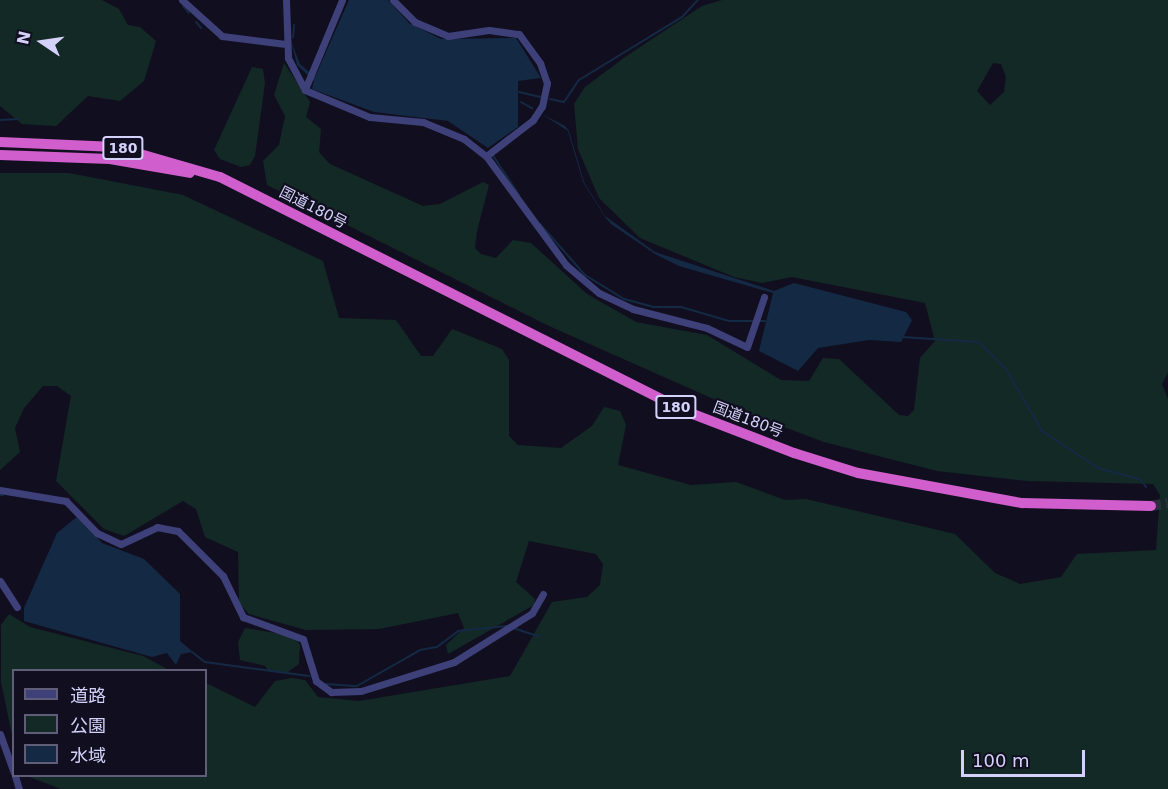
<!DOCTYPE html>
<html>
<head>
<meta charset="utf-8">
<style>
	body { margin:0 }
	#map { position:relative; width:1168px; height:789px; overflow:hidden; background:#110f1f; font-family:"DejaVu Sans","Noto Sans JP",sans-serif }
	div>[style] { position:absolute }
	.green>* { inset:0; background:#132926 }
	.water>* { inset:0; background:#142944 }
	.stream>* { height:2px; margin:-1px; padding:0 1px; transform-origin:1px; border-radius:1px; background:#142944 }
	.trunk-tunnel>* { height:10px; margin-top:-5px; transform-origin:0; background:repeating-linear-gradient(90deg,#2e2c40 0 10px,transparent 0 15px) }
	.minor>* { height:7px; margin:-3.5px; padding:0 3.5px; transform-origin:3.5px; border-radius:3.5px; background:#3e407a }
	.trunk>* { height:10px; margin:-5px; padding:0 5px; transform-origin:5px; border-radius:5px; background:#d05ecd }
	span { translate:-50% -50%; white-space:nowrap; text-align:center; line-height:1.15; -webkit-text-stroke:4.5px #110f1f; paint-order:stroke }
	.shield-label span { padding:2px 4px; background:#110f1f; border:2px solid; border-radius:4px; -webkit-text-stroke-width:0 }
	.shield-label { font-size:14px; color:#d4d2fb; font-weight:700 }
	.street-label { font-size:15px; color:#d4d2fb }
	.legend { position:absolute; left:12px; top:669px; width:195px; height:108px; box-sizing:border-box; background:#110f1f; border:2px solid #5f5d77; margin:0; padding:8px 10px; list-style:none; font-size:18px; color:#d4d2fb }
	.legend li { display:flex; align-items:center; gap:12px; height:30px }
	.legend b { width:30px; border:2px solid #5f5d77 }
	.north { position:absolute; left:12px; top:12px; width:60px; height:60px; -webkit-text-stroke:4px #110f1f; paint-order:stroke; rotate:283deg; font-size:16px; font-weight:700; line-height:24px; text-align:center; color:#d4d2fb }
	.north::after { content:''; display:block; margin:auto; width:21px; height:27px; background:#d4d2fb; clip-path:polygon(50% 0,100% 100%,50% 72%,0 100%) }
	.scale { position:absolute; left:961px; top:750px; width:124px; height:27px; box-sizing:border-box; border:3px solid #d4d2fb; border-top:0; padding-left:8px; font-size:18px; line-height:21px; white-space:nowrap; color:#d4d2fb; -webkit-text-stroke:4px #110f1f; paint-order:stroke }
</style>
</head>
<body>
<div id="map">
	<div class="green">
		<div style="clip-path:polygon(0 0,102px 0,119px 9px,128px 25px,140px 27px,156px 41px,144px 81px,120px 101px,88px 96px,56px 126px,22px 124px,0 106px)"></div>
		<div style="clip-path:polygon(evenodd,722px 0,1168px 0,1168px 373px,1162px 384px,1168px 399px,1168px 789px,61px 789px,27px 776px,206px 776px,206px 683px,255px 707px,275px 681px,292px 678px,305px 680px,318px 697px,359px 701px,510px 676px,552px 602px,587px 597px,600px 585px,603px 564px,596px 554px,529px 541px,516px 582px,535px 599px,534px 605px,448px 654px,446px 645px,464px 628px,458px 613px,379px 629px,306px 630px,249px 614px,239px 603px,238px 552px,205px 537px,196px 509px,183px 501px,124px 536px,104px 529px,56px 481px,71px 396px,57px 386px,43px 386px,24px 408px,15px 428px,20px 452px,0 470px,0 173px,69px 173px,183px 195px,323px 261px,339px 318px,396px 320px,421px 356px,433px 356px,452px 329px,502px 349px,509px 360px,509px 436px,518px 445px,561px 448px,592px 426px,604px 407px,620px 411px,626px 425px,618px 465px,691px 485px,736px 482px,785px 500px,806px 499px,955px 534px,995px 573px,1020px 584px,1061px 577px,1077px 554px,1156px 550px,1160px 495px,1153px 484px,1027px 481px,937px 471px,824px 442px,736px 409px,549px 326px,267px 185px,263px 161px,279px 145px,285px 116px,274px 95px,284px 63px,310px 102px,306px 117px,321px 129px,319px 152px,330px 164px,423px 206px,440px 204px,483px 182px,489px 185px,477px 231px,475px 248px,481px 254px,496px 258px,513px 240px,531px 243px,587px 294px,636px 322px,707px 335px,781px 380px,809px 381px,823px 358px,839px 359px,899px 415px,908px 416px,914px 410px,920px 358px,935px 341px,925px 303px,792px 277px,762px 283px,734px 277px,640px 238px,599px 198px,578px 149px,574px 104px,585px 87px,628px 55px,702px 6px,722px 0,993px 63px,1001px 64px,1006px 77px,1004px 92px,990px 105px,977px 91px,993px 63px)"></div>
		<div style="clip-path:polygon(252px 67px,263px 69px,265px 83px,255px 156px,250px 165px,241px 167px,220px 159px,214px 150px)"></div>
		<div style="clip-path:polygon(9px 614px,30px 627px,143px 656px,169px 670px,14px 670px,13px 740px,1px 682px,1px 625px)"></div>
		<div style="clip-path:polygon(245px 628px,294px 636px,300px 645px,299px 664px,288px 672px,269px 672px,265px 666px,240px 660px,238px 642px)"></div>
	</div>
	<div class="water">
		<div style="clip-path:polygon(349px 0,388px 0,409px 23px,441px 39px,516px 38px,541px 78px,518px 81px,518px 127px,488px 148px,448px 121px,374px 112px,312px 89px,314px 81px,297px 65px,291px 41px,300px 64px,315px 77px)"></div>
		<div style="clip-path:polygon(542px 114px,565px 126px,569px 131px,584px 182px,605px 216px,655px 252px,774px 291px,794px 283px,906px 312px,912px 320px,901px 342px,869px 340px,818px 348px,798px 371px,759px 351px,773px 293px,679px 266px,655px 254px,611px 224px,605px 217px,583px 182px,568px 131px)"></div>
		<div style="clip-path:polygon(78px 516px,102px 543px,144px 559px,180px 594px,180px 641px,193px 652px,181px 654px,176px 665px,167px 653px,152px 657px,24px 621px,24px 608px,57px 533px)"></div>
	</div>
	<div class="stream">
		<div style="left:183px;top:6px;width:9px;rotate:49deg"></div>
		<div style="left:196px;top:22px;width:8px;rotate:50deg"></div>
		<div style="left:293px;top:37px;width:12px;rotate:-85deg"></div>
		<div style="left:519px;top:92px;width:22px;rotate:13deg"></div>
		<div style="left:550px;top:99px;width:14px;rotate:12deg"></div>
		<div style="left:564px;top:102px;width:27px;rotate:-56deg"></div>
		<div style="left:579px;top:80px;width:121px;rotate:-31.5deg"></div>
		<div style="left:682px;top:17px;width:23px;rotate:-47deg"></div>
		<div style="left:521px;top:102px;width:13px;rotate:29deg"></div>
		<div style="left:0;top:120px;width:18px;rotate:-3deg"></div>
		<div style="left:492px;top:154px;width:49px;rotate:56.6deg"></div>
		<div style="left:540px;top:224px;width:68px;rotate:48.6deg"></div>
		<div style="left:585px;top:275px;width:46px;rotate:31.6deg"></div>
		<div style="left:624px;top:299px;width:30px;rotate:15deg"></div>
		<div style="left:653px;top:307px;width:28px"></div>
		<div style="left:681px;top:307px;width:50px;rotate:16.3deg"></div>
		<div style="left:729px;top:321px;width:36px"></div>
		<div style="left:902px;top:337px;width:77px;rotate:3.7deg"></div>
		<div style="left:979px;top:342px;width:38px;rotate:45deg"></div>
		<div style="left:1006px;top:369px;width:72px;rotate:59.9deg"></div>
		<div style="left:1042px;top:431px;width:67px;rotate:33.5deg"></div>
		<div style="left:1098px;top:468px;width:43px;rotate:14.7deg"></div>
		<div style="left:1140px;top:479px;width:10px;rotate:53deg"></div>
		<div style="left:0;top:495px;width:3px"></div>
		<div style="left:513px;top:628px;width:29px;rotate:18deg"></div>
		<div style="left:192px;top:652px;width:16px;rotate:38deg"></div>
		<div style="left:205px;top:662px;width:105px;rotate:7.7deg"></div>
		<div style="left:326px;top:684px;width:31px;rotate:4deg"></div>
		<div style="left:357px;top:686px;width:73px;rotate:-29.7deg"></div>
		<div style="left:420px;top:650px;width:17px;rotate:-10deg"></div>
		<div style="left:437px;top:647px;width:26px;rotate:-37deg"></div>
		<div style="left:458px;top:631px;width:49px;rotate:-5.8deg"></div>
	</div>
	<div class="trunk-tunnel">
		<div style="left:1151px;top:506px;width:17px;rotate:-10deg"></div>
	</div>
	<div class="minor">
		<div style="left:182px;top:0;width:54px;rotate:42deg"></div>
		<div style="left:222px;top:36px;width:64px;rotate:7.1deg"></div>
		<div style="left:286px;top:0;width:58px;rotate:88deg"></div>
		<div style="left:288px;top:58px;width:36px;rotate:62deg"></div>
		<div style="left:305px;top:90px;width:70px;rotate:22.6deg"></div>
		<div style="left:370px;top:117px;width:53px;rotate:5.4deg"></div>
		<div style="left:423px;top:122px;width:44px;rotate:22.5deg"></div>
		<div style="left:464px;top:139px;width:28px;rotate:38deg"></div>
		<div style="left:486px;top:156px;width:135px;rotate:53.7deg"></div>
		<div style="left:566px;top:265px;width:43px;rotate:40.3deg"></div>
		<div style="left:599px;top:293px;width:38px;rotate:25deg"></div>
		<div style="left:633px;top:309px;width:76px;rotate:14.4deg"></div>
		<div style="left:707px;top:328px;width:44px;rotate:25.4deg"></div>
		<div style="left:747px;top:347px;width:53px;rotate:-71.2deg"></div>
		<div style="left:393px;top:0;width:31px;rotate:45deg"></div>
		<div style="left:415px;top:22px;width:36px;rotate:23deg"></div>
		<div style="left:448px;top:36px;width:41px;rotate:-8.3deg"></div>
		<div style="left:489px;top:30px;width:30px;rotate:8deg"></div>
		<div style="left:519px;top:34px;width:36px;rotate:54deg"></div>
		<div style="left:540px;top:63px;width:21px;rotate:71deg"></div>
		<div style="left:547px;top:83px;width:24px;rotate:102deg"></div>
		<div style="left:542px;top:106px;width:17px;rotate:123deg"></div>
		<div style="left:533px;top:120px;width:59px;rotate:142.5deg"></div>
		<div style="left:305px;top:89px;width:96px;rotate:-67.4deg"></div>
		<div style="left:0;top:490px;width:67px;rotate:9.5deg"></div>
		<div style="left:66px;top:501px;width:45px;rotate:45.9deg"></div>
		<div style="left:97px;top:533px;width:26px;rotate:25deg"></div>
		<div style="left:121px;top:544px;width:40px;rotate:-25deg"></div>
		<div style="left:157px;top:527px;width:21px;rotate:11deg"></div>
		<div style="left:178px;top:531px;width:64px;rotate:45deg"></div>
		<div style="left:223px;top:576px;width:46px;rotate:64deg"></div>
		<div style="left:243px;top:617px;width:64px;rotate:20.1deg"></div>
		<div style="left:303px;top:639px;width:44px;rotate:72.8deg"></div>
		<div style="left:316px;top:681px;width:19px;rotate:36deg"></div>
		<div style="left:331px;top:692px;width:30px;rotate:-2deg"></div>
		<div style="left:361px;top:691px;width:97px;rotate:-17.3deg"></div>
		<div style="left:454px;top:662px;width:92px;rotate:-32.1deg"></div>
		<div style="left:532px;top:613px;width:22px;rotate:-60deg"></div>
		<div style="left:0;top:581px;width:31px;rotate:57deg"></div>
		<div style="left:0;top:734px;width:41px;rotate:70.3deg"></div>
		<div style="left:15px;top:776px;width:14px;rotate:73deg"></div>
	</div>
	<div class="trunk">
		<div style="left:0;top:142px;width:116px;rotate:2.5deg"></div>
		<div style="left:116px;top:147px;width:108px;rotate:16.1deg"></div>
		<div style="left:220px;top:177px;width:521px;rotate:26.71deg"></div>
		<div style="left:685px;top:411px;width:117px;rotate:21.1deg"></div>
		<div style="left:794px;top:453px;width:67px;rotate:17.4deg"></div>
		<div style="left:858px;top:473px;width:167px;rotate:10.4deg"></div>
		<div style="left:1022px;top:503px;width:129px;rotate:1.3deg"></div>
		<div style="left:0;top:155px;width:110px;rotate:2.1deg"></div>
		<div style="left:110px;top:159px;width:81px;rotate:9.9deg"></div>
	</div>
	<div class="shield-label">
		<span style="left:123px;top:148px">180</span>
		<span style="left:676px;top:407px">180</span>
	</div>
	<div class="street-label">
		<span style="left:313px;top:208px;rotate:27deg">国道180号</span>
		<span style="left:748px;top:420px;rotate:21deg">国道180号</span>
	</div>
	<ul class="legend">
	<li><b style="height:8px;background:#3e407a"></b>道路</li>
	<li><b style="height:16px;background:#132926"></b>公園</li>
	<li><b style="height:16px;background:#142944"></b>水域</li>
	</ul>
	<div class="north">N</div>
	<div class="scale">100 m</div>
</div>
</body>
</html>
